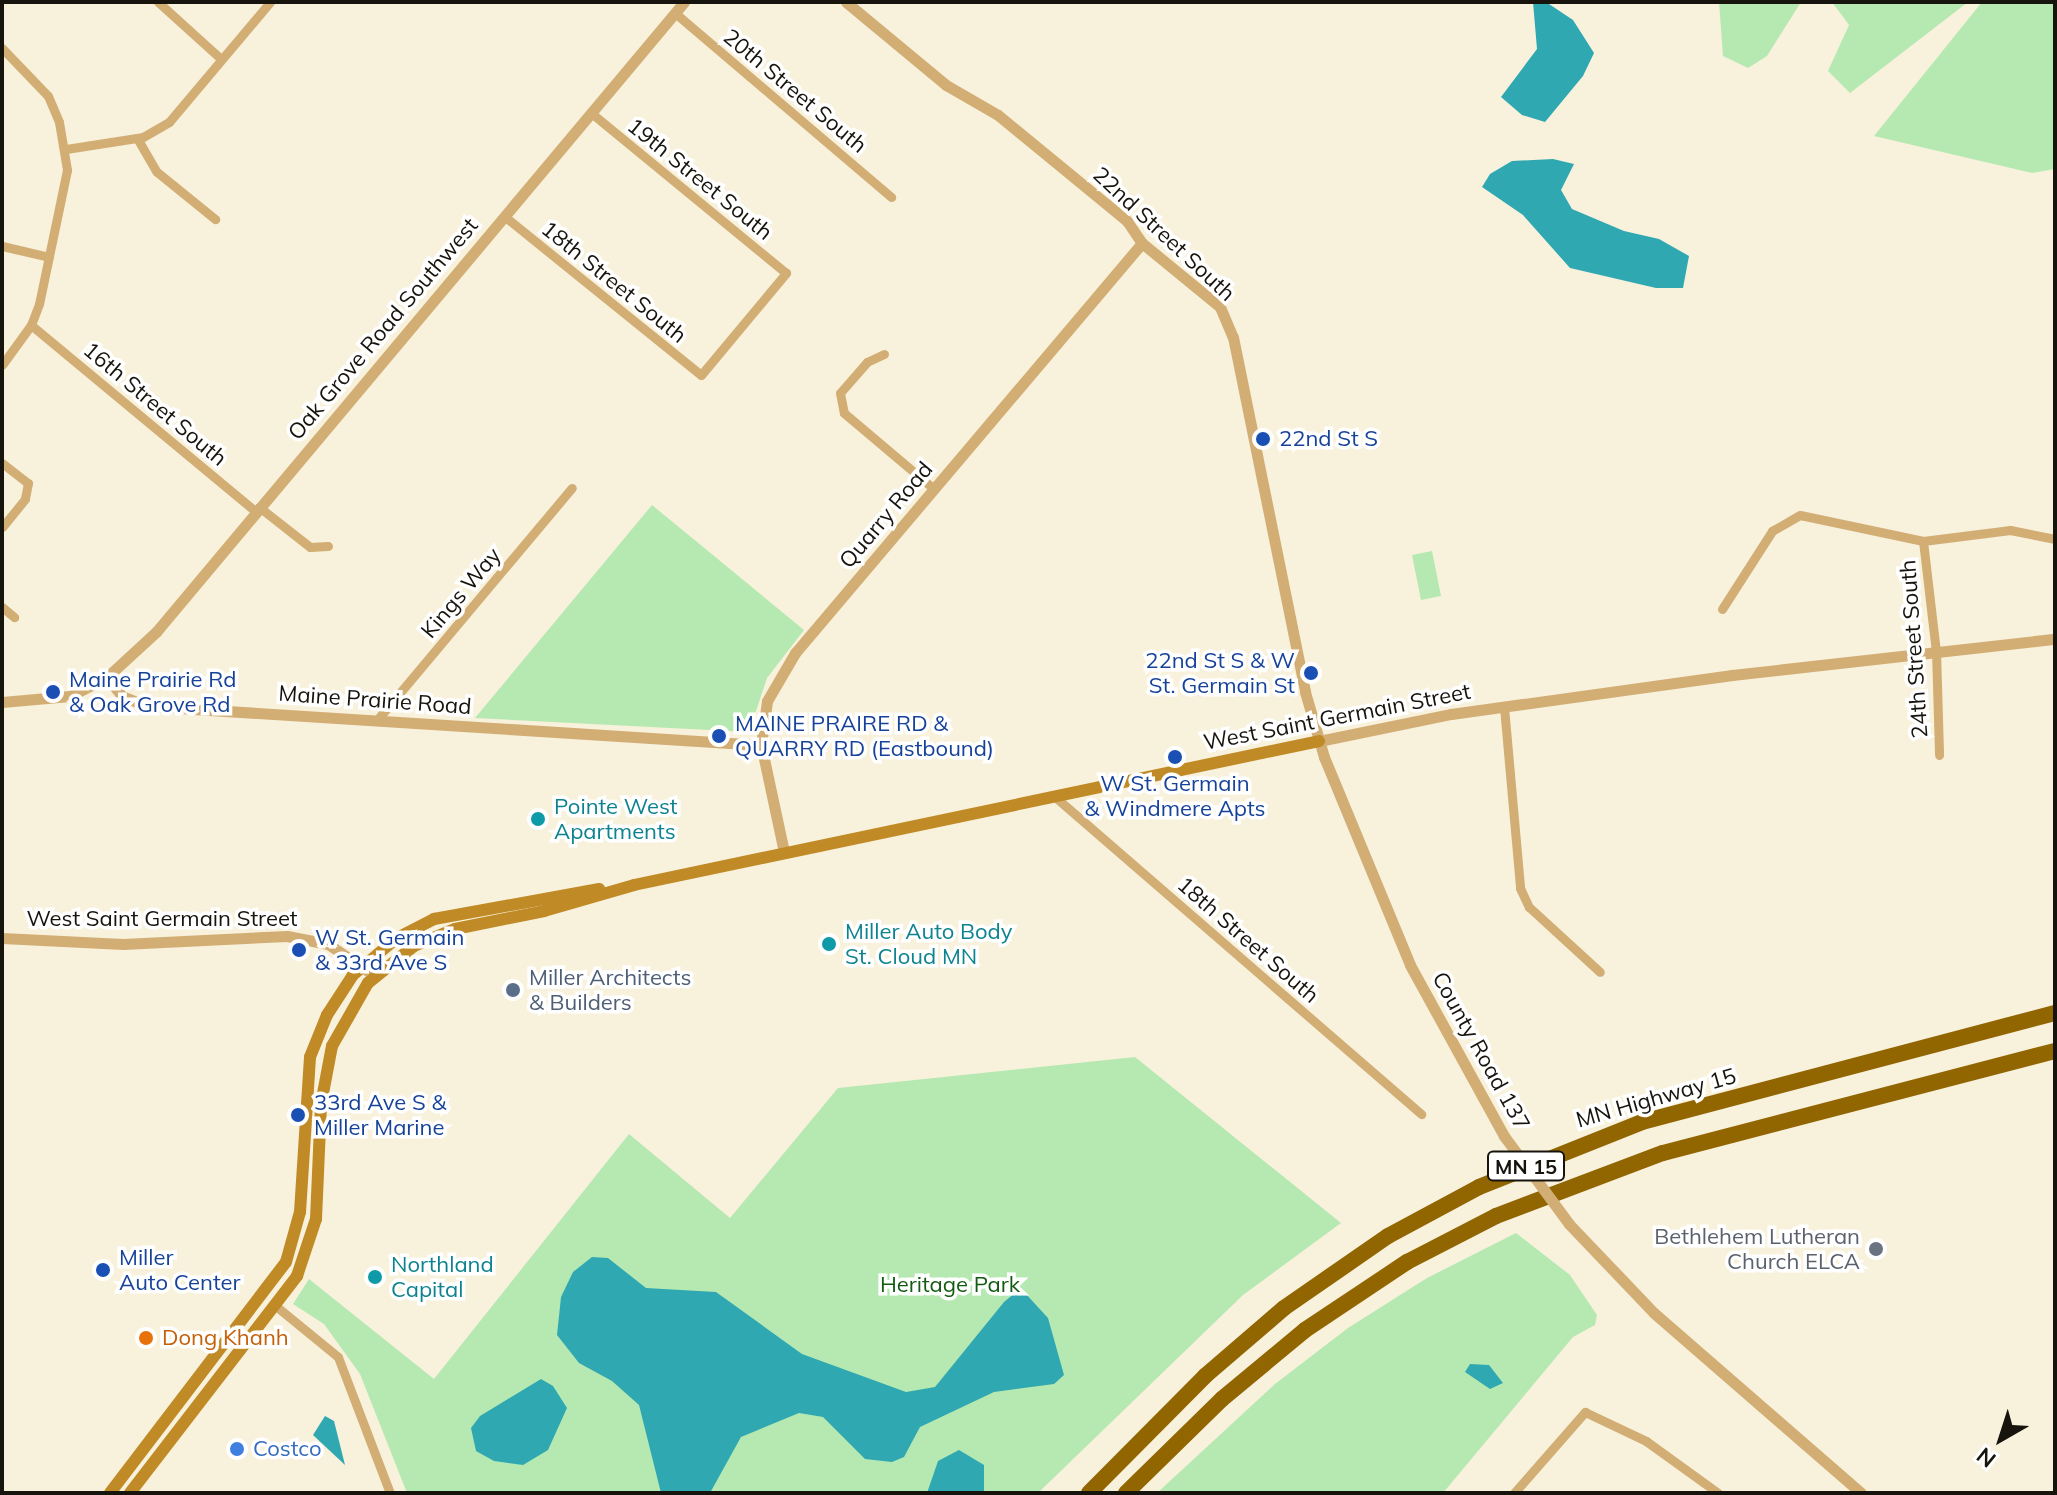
<!DOCTYPE html>
<html>
<head>
<meta charset="utf-8">
<style>
	body { margin:0 }
	#map { position:relative; width:2057px; height:1495px; overflow:hidden; background:#f8f1dc; font-family:Mulish,sans-serif }
	div>[style] { position:absolute }
	.green>* { inset:0; background:#b6e9b2 }
	.water>* { inset:0; background:#30a8b1 }
	.minor>* { height:9px; margin:-4.5px; padding:0 4.5px; transform-origin:4.5px; border-radius:4.5px; background:#d2ae75 }
	.tertiary>* { height:11px; margin:-5.5px; padding:0 5.5px; transform-origin:5.5px; border-radius:5.5px; background:#d2ae75 }
	.secondary>* { height:12px; margin:-6px; padding:0 6px; transform-origin:6px; border-radius:6px; background:#c08b26 }
	.motorway>* { height:16px; margin:-8px; padding:0 8px; transform-origin:8px; border-radius:8px; background:#916500 }
	.tertiary-bridge>* { height:11px; margin:-5.5px; padding:0 5.5px; transform-origin:5.5px; border-radius:5.5px; background:#d2ae75 }
	.dots>* { width:22px; height:22px; translate:-50% -50%; box-sizing:border-box; border:4px solid #fff; border-radius:50% }
	span { translate:-50% -50%; white-space:nowrap; text-align:center; line-height:1.15; -webkit-text-stroke:7px #fff; paint-order:stroke }
	.shield-label span { padding:2px 6px; background:#fff; border:2px solid; border-radius:6px; -webkit-text-stroke-width:0 }
	.shield-label { font-size:20px; color:#17140d; font-weight:700 }
	.street-label { font-size:22px; color:#17140d }
	.transit-label { font-size:22px; color:#164399 }
	.left { translate:0 -50%; text-align:left }
	.right { translate:-100% -50%; text-align:right }
	.culture-label { font-size:22px; color:#0d838f }
	.service-label { font-size:22px; color:#4e5e75 }
	.worship-label { font-size:22px; color:#5b616d }
	.park-label { font-size:22px; color:#135b11 }
	.food-label { font-size:22px; color:#c56008 }
	.shop-label { font-size:22px; color:#366cbe }
	.frame { position:absolute; inset:0; border:4px solid #17140d; pointer-events:none }
	.north { position:absolute; left:1961px; top:1399px; width:80px; height:80px; -webkit-text-stroke:6px #fff; paint-order:stroke; rotate:219deg; font-size:22px; font-weight:700; line-height:32px; text-align:center; color:#17140d }
	.north::after { content:''; display:block; margin:auto; width:28px; height:36px; background:#17140d; clip-path:polygon(50% 0,100% 100%,50% 72%,0 100%) }
</style>
</head>
<body>
<div id="map">
	<div class="green">
		<div style="clip-path:polygon(1719px 2px,1801px 2px,1767px 56px,1748px 68px,1723px 56px)"></div>
		<div style="clip-path:polygon(1832px 2px,1968px 2px,1850px 93px,1828px 71px,1849px 25px)"></div>
		<div style="clip-path:polygon(1982px 2px,2055px 2px,2055px 169px,2032px 173px,1874px 136px)"></div>
		<div style="clip-path:polygon(652px 505px,804px 630px,767px 678px,749px 732px,475px 718px)"></div>
		<div style="clip-path:polygon(1432px 551px,1441px 596px,1421px 600px,1412px 555px)"></div>
		<div style="clip-path:polygon(1135px 1057px,1341px 1223px,1243px 1295px,1038px 1493px,407px 1493px,360px 1374px,324px 1324px,293px 1304px,309px 1279px,434px 1379px,629px 1134px,730px 1218px,838px 1088px)"></div>
		<div style="clip-path:polygon(1516px 1233px,1570px 1275px,1597px 1315px,1595px 1325px,1573px 1337px,1443px 1493px,1157px 1493px,1275px 1384px,1348px 1328px,1427px 1278px)"></div>
	</div>
	<div class="water">
		<div style="clip-path:polygon(1533px 2px,1546px 2px,1573px 20px,1594px 53px,1583px 76px,1545px 122px,1522px 115px,1501px 97px,1537px 49px)"></div>
		<div style="clip-path:polygon(1553px 159px,1574px 164px,1561px 190px,1572px 209px,1624px 231px,1659px 239px,1689px 256px,1683px 288px,1656px 288px,1570px 268px,1523px 215px,1482px 187px,1490px 174px,1512px 161px)"></div>
		<div style="clip-path:polygon(592px 1257px,608px 1258px,646px 1288px,716px 1292px,802px 1354px,906px 1392px,935px 1387px,1004px 1302px,1016px 1292px,1025px 1293px,1048px 1318px,1064px 1375px,1054px 1384px,994px 1392px,920px 1427px,904px 1457px,892px 1462px,865px 1459px,823px 1417px,799px 1413px,741px 1437px,710px 1493px,661px 1493px,639px 1405px,612px 1381px,579px 1363px,557px 1335px,561px 1297px,573px 1272px)"></div>
		<div style="clip-path:polygon(1470px 1364px,1489px 1365px,1503px 1383px,1490px 1389px,1465px 1372px)"></div>
		<div style="clip-path:polygon(541px 1379px,553px 1386px,567px 1408px,548px 1450px,523px 1465px,494px 1461px,476px 1451px,471px 1428px,480px 1416px)"></div>
		<div style="clip-path:polygon(325px 1416px,334px 1421px,345px 1465px,313px 1435px)"></div>
		<div style="clip-path:polygon(959px 1450px,984px 1465px,984px 1493px,927px 1493px,938px 1461px)"></div>
	</div>
	<div class="minor">
		<div style="left:158px;top:2px;width:85px;rotate:42.1deg"></div>
		<div style="left:675px;top:13px;width:284px;rotate:40.4deg"></div>
		<div style="left:2px;top:48px;width:66px;rotate:46.2deg"></div>
		<div style="left:48px;top:96px;width:28px;rotate:67deg"></div>
		<div style="left:59px;top:122px;width:49px;rotate:80.5deg"></div>
		<div style="left:67px;top:170px;width:137px;rotate:101.8deg"></div>
		<div style="left:39px;top:304px;width:22px;rotate:111deg"></div>
		<div style="left:31px;top:325px;width:49px;rotate:125.9deg"></div>
		<div style="left:137px;top:138px;width:39px;rotate:60deg"></div>
		<div style="left:157px;top:172px;width:75px;rotate:39deg"></div>
		<div style="left:66px;top:149px;width:78px;rotate:-8.9deg"></div>
		<div style="left:143px;top:137px;width:30px;rotate:-30deg"></div>
		<div style="left:169px;top:122px;width:157px;rotate:-49.9deg"></div>
		<div style="left:504px;top:216px;width:253px;rotate:38.9deg"></div>
		<div style="left:701px;top:375px;width:133px;rotate:-50.2deg"></div>
		<div style="left:786px;top:273px;width:252px;rotate:-140.6deg"></div>
		<div style="left:2px;top:246px;width:48px;rotate:13.2deg"></div>
		<div style="left:31px;top:325px;width:291px;rotate:39.7deg"></div>
		<div style="left:884px;top:354px;width:19px;rotate:155deg"></div>
		<div style="left:867px;top:362px;width:41px;rotate:131.1deg"></div>
		<div style="left:840px;top:393px;width:20px;rotate:79deg"></div>
		<div style="left:844px;top:413px;width:118px;rotate:40.2deg"></div>
		<div style="left:2px;top:463px;width:33px;rotate:38deg"></div>
		<div style="left:28px;top:483px;width:16px;rotate:101deg"></div>
		<div style="left:25px;top:499px;width:36px;rotate:129deg"></div>
		<div style="left:259px;top:507px;width:65px;rotate:38.1deg"></div>
		<div style="left:310px;top:547px;width:18px;rotate:-3deg"></div>
		<div style="left:1923px;top:541px;width:111px;rotate:83.3deg"></div>
		<div style="left:1936px;top:651px;width:104px;rotate:88.3deg"></div>
		<div style="left:2px;top:607px;width:16px;rotate:40deg"></div>
		<div style="left:1722px;top:609px;width:93px;rotate:-57.3deg"></div>
		<div style="left:1772px;top:531px;width:32px;rotate:-30deg"></div>
		<div style="left:1800px;top:515px;width:126px;rotate:11.9deg"></div>
		<div style="left:1923px;top:541px;width:88px;rotate:-7.2deg"></div>
		<div style="left:2010px;top:530px;width:46px;rotate:11.3deg"></div>
		<div style="left:1504px;top:707px;width:182px;rotate:84.9deg"></div>
		<div style="left:1520px;top:888px;width:21px;rotate:65deg"></div>
		<div style="left:1529px;top:907px;width:96px;rotate:42.5deg"></div>
		<div style="left:377px;top:720px;width:303px;rotate:-50deg"></div>
		<div style="left:1054px;top:796px;width:486px;rotate:40.9deg"></div>
		<div style="left:277px;top:1307px;width:79px;rotate:39.3deg"></div>
		<div style="left:338px;top:1357px;width:146px;rotate:69.1deg"></div>
		<div style="left:1514px;top:1493px;width:108px;rotate:-48.8deg"></div>
		<div style="left:1585px;top:1412px;width:68px;rotate:25.4deg"></div>
		<div style="left:1646px;top:1441px;width:89px;rotate:35.8deg"></div>
	</div>
	<div class="tertiary">
		<div style="left:846px;top:2px;width:130px;rotate:39.7deg"></div>
		<div style="left:946px;top:85px;width:60px;rotate:30deg"></div>
		<div style="left:998px;top:115px;width:167px;rotate:39.4deg"></div>
		<div style="left:1127px;top:221px;width:27px;rotate:56deg"></div>
		<div style="left:1142px;top:243px;width:101px;rotate:39.4deg"></div>
		<div style="left:1220px;top:307px;width:33px;rotate:67deg"></div>
		<div style="left:1233px;top:337px;width:362px;rotate:78.5deg"></div>
		<div style="left:1305px;top:692px;width:68px;rotate:73.7deg"></div>
		<div style="left:1324px;top:757px;width:225px;rotate:67.5deg"></div>
		<div style="left:1410px;top:965px;width:195px;rotate:61.2deg"></div>
		<div style="left:107px;top:677px;width:24px;rotate:52deg"></div>
		<div style="left:122px;top:696px;width:27px;rotate:22deg"></div>
		<div style="left:147px;top:706px;width:615px;rotate:3.63deg"></div>
		<div style="left:2px;top:702px;width:68px;rotate:-5deg"></div>
		<div style="left:70px;top:696px;width:42px;rotate:-27.2deg"></div>
		<div style="left:107px;top:677px;width:67px;rotate:-42.6deg"></div>
		<div style="left:156px;top:632px;width:822px;rotate:-50.03deg"></div>
		<div style="left:1319px;top:741px;width:135px;rotate:-11.6deg"></div>
		<div style="left:1451px;top:714px;width:284px;rotate:-7.9deg"></div>
		<div style="left:1732px;top:675px;width:325px;rotate:-6.4deg"></div>
		<div style="left:784px;top:852px;width:109px;rotate:-102.1deg"></div>
		<div style="left:761px;top:745px;width:44px;rotate:-82.2deg"></div>
		<div style="left:767px;top:701px;width:56px;rotate:-59.7deg"></div>
		<div style="left:795px;top:653px;width:537px;rotate:-49.76deg"></div>
		<div style="left:2px;top:938px;width:121px;rotate:2.8deg"></div>
		<div style="left:123px;top:944px;width:164px;rotate:-2.8deg"></div>
		<div style="left:287px;top:936px;width:42px;rotate:11deg"></div>
		<div style="left:328px;top:944px;width:57px;rotate:34.2deg"></div>
		<div style="left:1569px;top:1224px;width:123px;rotate:46.3deg"></div>
		<div style="left:1654px;top:1313px;width:274px;rotate:41deg"></div>
	</div>
	<div class="secondary">
		<div style="left:110px;top:1493px;width:290px;rotate:-52.7deg"></div>
		<div style="left:286px;top:1262px;width:52px;rotate:-74.4deg"></div>
		<div style="left:300px;top:1212px;width:155px;rotate:-86.3deg"></div>
		<div style="left:310px;top:1057px;width:45px;rotate:-68deg"></div>
		<div style="left:327px;top:1015px;width:48px;rotate:-57deg"></div>
		<div style="left:353px;top:975px;width:57px;rotate:-40.1deg"></div>
		<div style="left:397px;top:938px;width:42px;rotate:-27.2deg"></div>
		<div style="left:434px;top:919px;width:168px;rotate:-10.3deg"></div>
		<div style="left:130px;top:1493px;width:274px;rotate:-52.4deg"></div>
		<div style="left:297px;top:1276px;width:60px;rotate:-71.6deg"></div>
		<div style="left:316px;top:1219px;width:115px;rotate:-87.5deg"></div>
		<div style="left:321px;top:1104px;width:59px;rotate:-79.3deg"></div>
		<div style="left:332px;top:1046px;width:73px;rotate:-60.3deg"></div>
		<div style="left:368px;top:983px;width:59px;rotate:-38.8deg"></div>
		<div style="left:414px;top:946px;width:44px;rotate:-22.5deg"></div>
		<div style="left:455px;top:929px;width:91px;rotate:-11.4deg"></div>
		<div style="left:544px;top:911px;width:94px;rotate:-16.1deg"></div>
		<div style="left:634px;top:885px;width:700px;rotate:-11.87deg"></div>
	</div>
	<div class="motorway">
		<div style="left:1089px;top:1493px;width:165px;rotate:-45.2deg"></div>
		<div style="left:1205px;top:1376px;width:104px;rotate:-40.7deg"></div>
		<div style="left:1284px;top:1308px;width:126px;rotate:-34.7deg"></div>
		<div style="left:1388px;top:1236px;width:103px;rotate:-28.3deg"></div>
		<div style="left:1479px;top:1187px;width:175px;rotate:-21.7deg"></div>
		<div style="left:1642px;top:1122px;width:427px;rotate:-14.8deg"></div>
		<div style="left:1126px;top:1493px;width:134px;rotate:-44.4deg"></div>
		<div style="left:1222px;top:1399px;width:108px;rotate:-39.7deg"></div>
		<div style="left:1305px;top:1330px;width:123px;rotate:-33.7deg"></div>
		<div style="left:1407px;top:1262px;width:100px;rotate:-27.3deg"></div>
		<div style="left:1496px;top:1216px;width:178px;rotate:-20.7deg"></div>
		<div style="left:1663px;top:1153px;width:405px;rotate:-14.6deg"></div>
	</div>
	<div class="tertiary-bridge">
		<div style="left:1504px;top:1136px;width:109px;rotate:53.5deg"></div>
	</div>
	<div class="dots">
		<div style="left:1263px;top:439px;background:#1a4fb4"></div>
		<div style="left:1311px;top:673px;background:#1a4fb4"></div>
		<div style="left:53px;top:692px;background:#1a4fb4"></div>
		<div style="left:719px;top:736px;background:#1a4fb4"></div>
		<div style="left:1175px;top:757px;background:#1a4fb4"></div>
		<div style="left:538px;top:819px;background:#0f9aa8"></div>
		<div style="left:829px;top:944px;background:#0f9aa8"></div>
		<div style="left:299px;top:950px;background:#1a4fb4"></div>
		<div style="left:513px;top:990px;background:#5c6f8a"></div>
		<div style="left:298px;top:1115px;background:#1a4fb4"></div>
		<div style="left:1876px;top:1249px;background:#6b7280"></div>
		<div style="left:103px;top:1270px;background:#1a4fb4"></div>
		<div style="left:375px;top:1277px;background:#0f9aa8"></div>
		<div style="left:146px;top:1338px;background:#e8710a"></div>
		<div style="left:237px;top:1449px;background:#3f7fe0"></div>
	</div>
	<div class="shield-label">
		<span style="left:1526px;top:1166px">MN 15</span>
	</div>
	<div class="street-label">
		<span style="left:795px;top:91px;rotate:40deg">20th Street South</span>
		<span style="left:700px;top:179px;rotate:39deg">19th Street South</span>
		<span style="left:1164px;top:234px;rotate:43deg">22nd Street South</span>
		<span style="left:614px;top:282px;rotate:39deg">18th Street South</span>
		<span style="left:383px;top:329px;rotate:-50deg">Oak Grove Road Southwest</span>
		<span style="left:155px;top:404px;rotate:40deg">16th Street South</span>
		<span style="left:886px;top:515px;rotate:-50deg">Quarry Road</span>
		<span style="left:461px;top:593px;rotate:-50deg">Kings Way</span>
		<span style="left:1914px;top:649px;rotate:-94deg">24th Street South</span>
		<span style="left:375px;top:700px;rotate:4deg">Maine Prairie Road</span>
		<span style="left:1337px;top:717px;rotate:-11deg">West Saint Germain Street</span>
		<span style="left:162px;top:919px">West Saint Germain Street</span>
		<span style="left:1248px;top:940px;rotate:41deg">18th Street South</span>
		<span style="left:1481px;top:1051px;rotate:61deg">County Road 137</span>
		<span style="left:1656px;top:1098px;rotate:-16deg">MN Highway 15</span>
	</div>
	<div class="transit-label">
		<span class="left" style="left:1279px;top:439px">22nd St S</span>
		<span class="right" style="left:1295px;top:673px">22nd St S &amp; W<br>St. Germain St</span>
		<span class="left" style="left:69px;top:692px">Maine Prairie Rd<br>&amp; Oak Grove Rd</span>
		<span class="left" style="left:735px;top:736px">MAINE PRAIRE RD &amp;<br>QUARRY RD (Eastbound)</span>
		<span style="left:1175px;top:796px">W St. Germain<br>&amp; Windmere Apts</span>
		<span class="left" style="left:315px;top:950px">W St. Germain<br>&amp; 33rd Ave S</span>
		<span class="left" style="left:314px;top:1115px">33rd Ave S &amp;<br>Miller Marine</span>
		<span class="left" style="left:119px;top:1270px">Miller<br>Auto Center</span>
	</div>
	<div class="culture-label">
		<span class="left" style="left:554px;top:819px">Pointe West<br>Apartments</span>
		<span class="left" style="left:845px;top:944px">Miller Auto Body<br>St. Cloud MN</span>
		<span class="left" style="left:391px;top:1277px">Northland<br>Capital</span>
	</div>
	<div class="service-label">
		<span class="left" style="left:529px;top:990px">Miller Architects<br>&amp; Builders</span>
	</div>
	<div class="worship-label">
		<span class="right" style="left:1860px;top:1249px">Bethlehem Lutheran<br>Church ELCA</span>
	</div>
	<div class="park-label">
		<span style="left:950px;top:1285px">Heritage Park</span>
	</div>
	<div class="food-label">
		<span class="left" style="left:162px;top:1338px">Dong Khanh</span>
	</div>
	<div class="shop-label">
		<span class="left" style="left:253px;top:1449px">Costco</span>
	</div>
	<div class="frame"></div>
	<div class="north">N</div>
</div>
</body>
</html>
